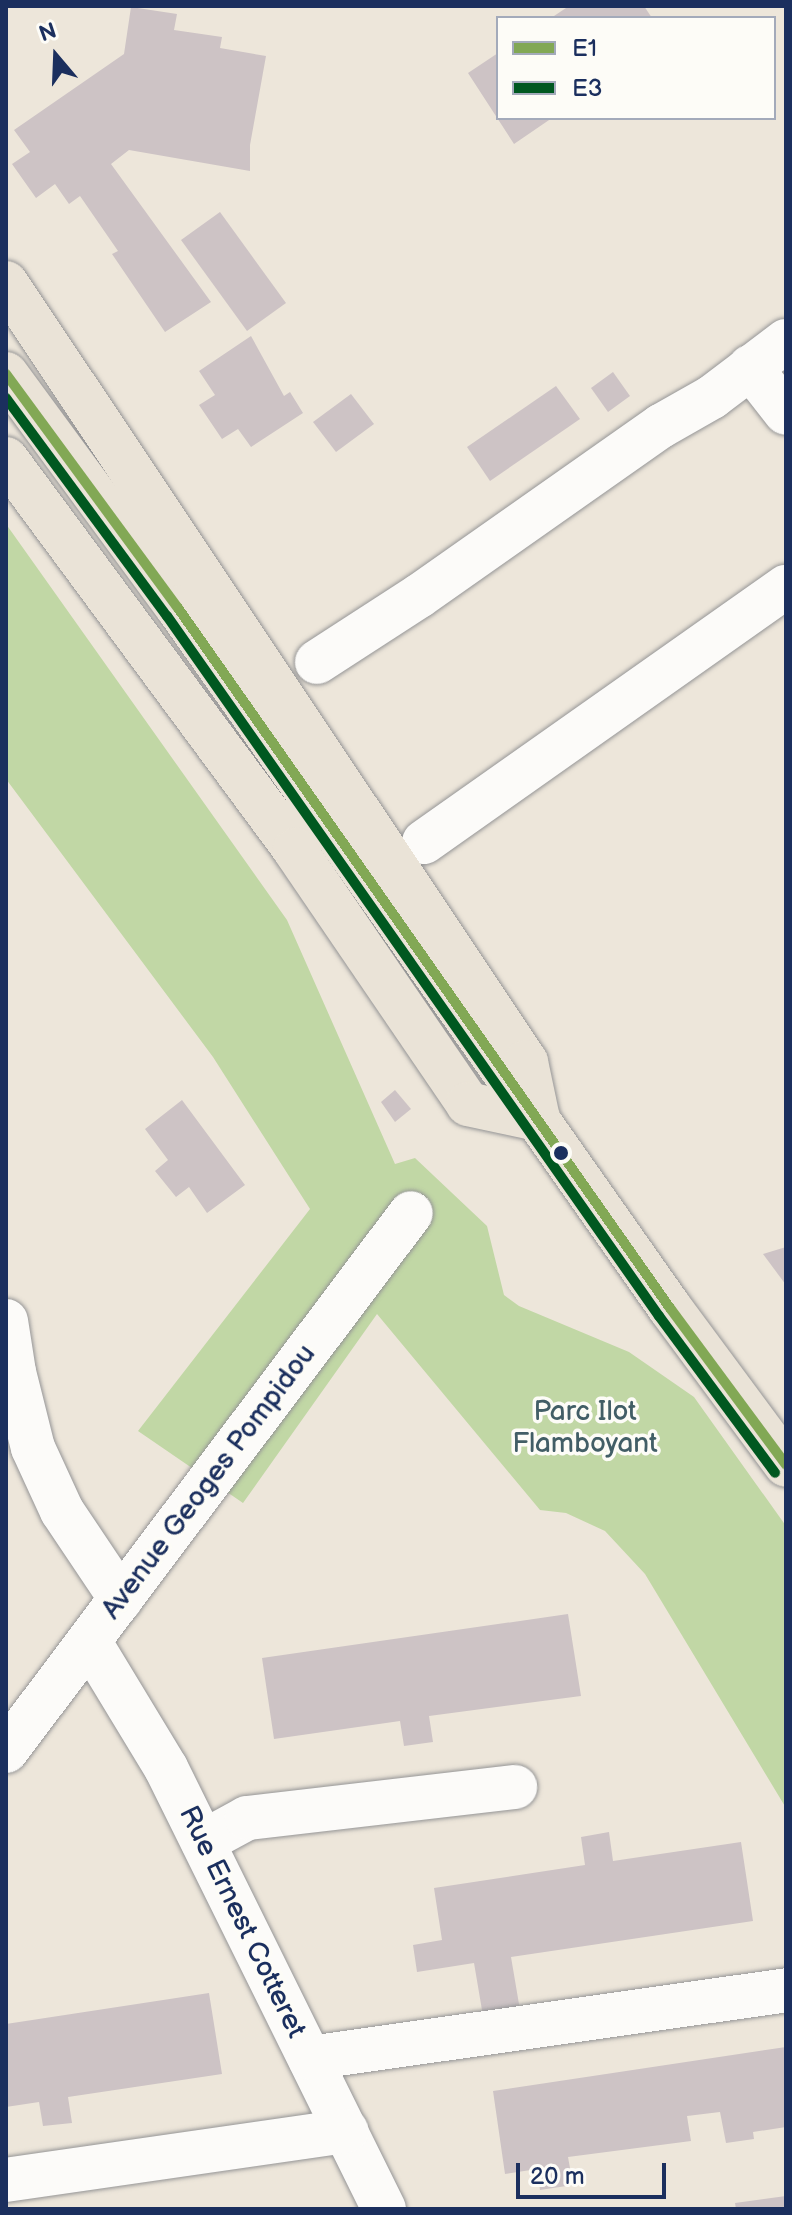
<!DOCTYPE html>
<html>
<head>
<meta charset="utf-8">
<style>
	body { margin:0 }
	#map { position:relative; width:792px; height:2215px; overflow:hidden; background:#ede6da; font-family:"Balsamiq Sans",sans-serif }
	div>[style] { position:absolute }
	.green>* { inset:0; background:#c1d7a5 }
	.building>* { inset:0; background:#cdc3c5 }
	.roads { filter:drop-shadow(0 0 2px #959596) drop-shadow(0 0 2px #959596) }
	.minor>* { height:44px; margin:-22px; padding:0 22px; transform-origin:22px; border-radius:22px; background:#fcfbf9 }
	.major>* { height:44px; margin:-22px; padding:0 22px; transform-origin:22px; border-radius:22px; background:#eae3d7 }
	.highway>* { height:44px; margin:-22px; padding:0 22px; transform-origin:22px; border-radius:22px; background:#eae3d7 }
	.bus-1>* { height:10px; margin:-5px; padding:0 5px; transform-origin:5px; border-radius:5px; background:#82a855 }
	.bus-2>* { height:10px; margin:-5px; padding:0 5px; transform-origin:5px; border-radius:5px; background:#005820 }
	.dots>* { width:22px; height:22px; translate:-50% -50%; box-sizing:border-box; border:4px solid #fdfcf7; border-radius:50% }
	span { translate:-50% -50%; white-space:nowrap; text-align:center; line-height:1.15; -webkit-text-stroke:7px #fdfcf7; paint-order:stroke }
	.park-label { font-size:28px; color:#425e66 }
	.street-label { font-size:28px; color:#1b2f5e }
	.frame { position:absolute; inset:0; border:8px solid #1b2f5e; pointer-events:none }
	.legend { position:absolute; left:496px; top:16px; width:280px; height:104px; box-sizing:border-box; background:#fdfcf7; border:2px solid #a3aaba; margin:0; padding:10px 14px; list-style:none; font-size:24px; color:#1b2f5e }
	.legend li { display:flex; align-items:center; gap:16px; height:40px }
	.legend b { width:40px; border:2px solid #a3aaba }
	.north { position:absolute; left:16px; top:16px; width:80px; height:80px; -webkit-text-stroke:6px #fdfcf7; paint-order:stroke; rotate:341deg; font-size:22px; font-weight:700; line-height:32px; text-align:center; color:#1b2f5e }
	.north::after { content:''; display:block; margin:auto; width:28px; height:36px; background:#1b2f5e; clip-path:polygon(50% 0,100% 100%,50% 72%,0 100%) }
	.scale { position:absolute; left:516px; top:2163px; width:150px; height:36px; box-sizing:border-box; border:4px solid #1b2f5e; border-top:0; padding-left:10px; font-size:24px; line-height:28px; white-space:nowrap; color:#1b2f5e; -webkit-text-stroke:6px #fdfcf7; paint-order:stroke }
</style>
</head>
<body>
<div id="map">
	<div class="green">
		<div style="clip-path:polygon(6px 524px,287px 920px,395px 1164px,415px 1158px,487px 1226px,504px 1295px,519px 1306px,629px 1352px,694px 1397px,786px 1526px,786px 1808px,645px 1574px,605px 1531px,566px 1513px,540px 1510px,377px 1314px,243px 1503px,138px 1431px,310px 1209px,213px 1057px,6px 779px)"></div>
	</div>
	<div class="building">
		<div style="clip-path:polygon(569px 6px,644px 6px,652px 18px,551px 18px)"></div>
		<div style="clip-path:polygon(131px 7px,177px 14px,174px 30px,222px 37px,220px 48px,266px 56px,250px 145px,250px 171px,129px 150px,111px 164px,211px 302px,165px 332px,112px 254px,118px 251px,80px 196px,69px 204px,55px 184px,36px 198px,12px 164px,30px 152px,14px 130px,124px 54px)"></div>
		<div style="clip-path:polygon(498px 53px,498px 118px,552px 118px,514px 144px,468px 73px)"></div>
		<div style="clip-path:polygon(220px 212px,286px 303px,247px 331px,181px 240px)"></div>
		<div style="clip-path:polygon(251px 336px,284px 396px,290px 392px,303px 413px,251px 447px,238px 429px,222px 439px,199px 405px,215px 395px,199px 371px)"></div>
		<div style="clip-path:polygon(613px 372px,630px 396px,608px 412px,591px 388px)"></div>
		<div style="clip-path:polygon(556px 386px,580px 419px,490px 481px,467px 447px)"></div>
		<div style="clip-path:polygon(351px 394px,374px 424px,336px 452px,313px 422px)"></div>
		<div style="clip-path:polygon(395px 1090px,411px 1109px,395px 1122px,381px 1102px)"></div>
		<div style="clip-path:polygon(182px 1100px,245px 1185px,207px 1213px,189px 1187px,176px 1197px,155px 1171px,168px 1160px,145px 1129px)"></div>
		<div style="clip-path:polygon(786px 1247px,786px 1285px,763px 1254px)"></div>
		<div style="clip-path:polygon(568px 1614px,581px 1696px,429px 1716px,433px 1742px,404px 1746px,400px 1721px,274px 1739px,262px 1658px)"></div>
		<div style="clip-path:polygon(609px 1832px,613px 1861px,741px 1842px,753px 1921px,511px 1957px,520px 2010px,483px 2016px,474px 1963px,417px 1972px,413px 1945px,442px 1940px,434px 1888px,585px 1865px,581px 1837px)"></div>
		<div style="clip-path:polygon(209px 1993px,222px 2074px,68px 2097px,72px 2123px,43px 2126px,39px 2102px,6px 2107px,6px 2024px)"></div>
		<div style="clip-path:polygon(786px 2047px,786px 2127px,753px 2132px,754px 2139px,726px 2143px,720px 2112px,687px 2116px,691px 2141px,568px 2157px,573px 2185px,540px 2190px,537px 2169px,505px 2174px,493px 2091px)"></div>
		<div style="clip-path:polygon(786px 2196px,786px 2209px,736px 2209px,735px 2203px)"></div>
	</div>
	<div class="roads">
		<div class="minor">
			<div style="left:750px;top:367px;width:58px;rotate:52deg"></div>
			<div style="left:317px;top:662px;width:121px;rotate:-32.9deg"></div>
			<div style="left:419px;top:596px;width:296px;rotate:-35.1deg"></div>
			<div style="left:661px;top:426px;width:59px;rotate:-29.6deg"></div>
			<div style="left:712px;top:397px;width:93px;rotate:-37.1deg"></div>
			<div style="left:424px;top:842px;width:443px;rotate:-35.2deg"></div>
			<div style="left:6px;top:1321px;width:52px;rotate:81.1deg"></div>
			<div style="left:14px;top:1372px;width:78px;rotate:76deg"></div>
			<div style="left:33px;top:1448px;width:69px;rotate:65.3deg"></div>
			<div style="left:62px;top:1511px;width:106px;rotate:56.2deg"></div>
			<div style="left:89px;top:1641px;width:149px;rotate:58.8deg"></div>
			<div style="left:166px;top:1768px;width:492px;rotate:63.7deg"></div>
			<div style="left:6px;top:1751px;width:673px;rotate:-53.03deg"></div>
			<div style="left:203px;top:1842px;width:50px;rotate:-28.6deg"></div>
			<div style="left:247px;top:1818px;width:270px;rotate:-6.6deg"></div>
			<div style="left:310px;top:2058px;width:481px;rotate:-8.1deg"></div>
			<div style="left:6px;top:2180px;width:344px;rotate:-8.2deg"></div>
		</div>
		<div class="major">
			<div style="left:6px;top:374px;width:290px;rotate:53.7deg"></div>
			<div style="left:178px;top:608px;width:856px;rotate:54.9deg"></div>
			<div style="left:670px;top:1308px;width:195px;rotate:53.5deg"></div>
			<div style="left:6px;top:459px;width:486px;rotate:53.5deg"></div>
			<div style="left:295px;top:850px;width:307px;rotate:55.7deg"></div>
			<div style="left:468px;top:1104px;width:72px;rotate:12.1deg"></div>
		</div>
		<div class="highway">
			<div style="left:6px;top:283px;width:937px;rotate:56.28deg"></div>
			<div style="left:526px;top:1062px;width:58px;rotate:78.1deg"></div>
		</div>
	</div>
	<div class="bus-1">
		<div style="left:6px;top:374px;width:290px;rotate:53.7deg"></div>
		<div style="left:178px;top:608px;width:856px;rotate:54.9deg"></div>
		<div style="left:670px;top:1308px;width:195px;rotate:53.5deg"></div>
	</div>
	<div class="bus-2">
		<div style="left:6px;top:398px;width:271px;rotate:53.6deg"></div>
		<div style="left:167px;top:616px;width:856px;rotate:54.9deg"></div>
		<div style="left:659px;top:1316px;width:195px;rotate:53.5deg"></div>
	</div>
	<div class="dots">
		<div style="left:561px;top:1153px;background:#1b2f5e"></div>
	</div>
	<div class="park-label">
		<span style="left:585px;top:1428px">Parc Ilot<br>Flamboyant</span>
	</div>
	<div class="street-label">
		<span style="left:209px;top:1482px;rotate:-53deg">Avenue Geoges Pompidou</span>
		<span style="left:242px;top:1922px;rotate:64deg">Rue Ernest Cotteret</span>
	</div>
	<div class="frame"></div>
	<ul class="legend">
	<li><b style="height:10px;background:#82a855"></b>E1</li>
	<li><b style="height:10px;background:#005820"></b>E3</li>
	</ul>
	<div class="north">N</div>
	<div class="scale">20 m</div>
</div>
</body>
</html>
